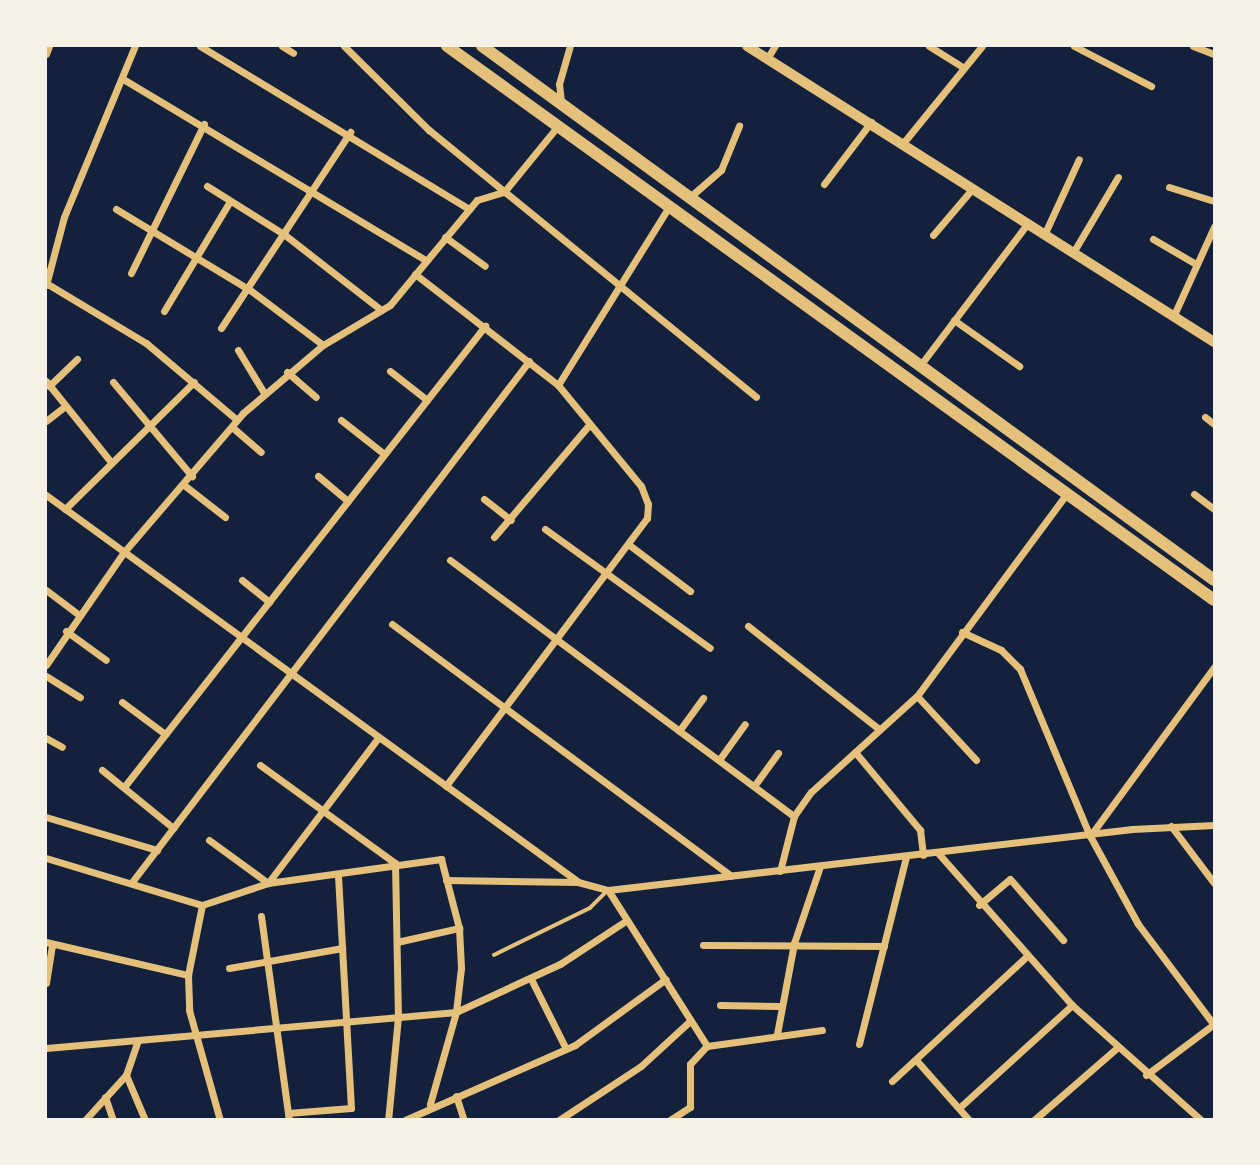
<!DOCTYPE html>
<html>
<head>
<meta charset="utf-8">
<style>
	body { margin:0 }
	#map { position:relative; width:1260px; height:1165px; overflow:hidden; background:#14213d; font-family:"Work Sans",sans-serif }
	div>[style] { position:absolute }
	.service>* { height:3.5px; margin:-1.75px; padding:0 1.75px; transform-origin:1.75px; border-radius:1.75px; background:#e5c07b }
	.minor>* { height:7px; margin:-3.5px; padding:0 3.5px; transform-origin:3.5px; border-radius:3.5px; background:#e5c07b }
	.secondary>* { height:10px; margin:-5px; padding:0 5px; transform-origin:5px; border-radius:5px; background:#e5c07b }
	.primary>* { height:12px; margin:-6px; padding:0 6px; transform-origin:6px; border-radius:6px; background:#e5c07b }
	span { translate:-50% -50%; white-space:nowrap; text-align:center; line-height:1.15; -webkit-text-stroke:5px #f6f1e7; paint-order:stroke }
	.frame { position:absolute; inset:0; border:47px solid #f6f1e7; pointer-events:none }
</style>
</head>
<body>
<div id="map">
	<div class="service">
		<div style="left:494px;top:955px;width:107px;rotate:-26.1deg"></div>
		<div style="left:590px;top:908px;width:24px;rotate:-45deg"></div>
	</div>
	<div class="minor">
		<div style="left:200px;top:46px;width:315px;rotate:31.2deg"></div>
		<div style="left:282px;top:46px;width:13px;rotate:32deg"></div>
		<div style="left:344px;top:46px;width:120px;rotate:44.7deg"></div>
		<div style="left:429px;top:130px;width:422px;rotate:39.2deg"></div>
		<div style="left:929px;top:46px;width:38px;rotate:32deg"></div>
		<div style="left:1074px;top:46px;width:87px;rotate:27.5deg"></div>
		<div style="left:1193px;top:46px;width:22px;rotate:21deg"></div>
		<div style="left:46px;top:54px;width:9px;rotate:-69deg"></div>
		<div style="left:768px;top:57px;width:13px;rotate:-58deg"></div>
		<div style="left:123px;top:79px;width:352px;rotate:30.9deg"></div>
		<div style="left:561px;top:102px;width:18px;rotate:-96deg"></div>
		<div style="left:559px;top:84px;width:40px;rotate:-74deg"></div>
		<div style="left:904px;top:142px;width:124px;rotate:-50.9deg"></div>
		<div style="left:824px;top:184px;width:78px;rotate:-52.8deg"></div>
		<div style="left:207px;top:186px;width:92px;rotate:32.1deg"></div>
		<div style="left:285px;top:235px;width:122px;rotate:38deg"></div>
		<div style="left:1169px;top:187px;width:47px;rotate:17.3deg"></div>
		<div style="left:691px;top:196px;width:40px;rotate:-41deg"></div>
		<div style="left:721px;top:170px;width:48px;rotate:-67.8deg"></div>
		<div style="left:116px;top:209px;width:157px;rotate:31.2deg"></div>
		<div style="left:250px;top:290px;width:91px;rotate:37deg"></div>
		<div style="left:1045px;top:233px;width:81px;rotate:-65.3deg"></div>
		<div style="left:933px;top:235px;width:62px;rotate:-49.6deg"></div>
		<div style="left:445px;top:237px;width:49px;rotate:35.9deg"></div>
		<div style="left:1153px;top:239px;width:50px;rotate:30.2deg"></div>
		<div style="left:1074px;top:251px;width:86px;rotate:-59.3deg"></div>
		<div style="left:131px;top:273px;width:166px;rotate:-63.9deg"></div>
		<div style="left:415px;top:274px;width:181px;rotate:37.8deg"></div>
		<div style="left:558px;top:385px;width:131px;rotate:50.6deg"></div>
		<div style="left:641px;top:486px;width:19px;rotate:69deg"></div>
		<div style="left:648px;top:504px;width:14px;rotate:94deg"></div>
		<div style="left:647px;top:518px;width:335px;rotate:126.9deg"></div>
		<div style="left:46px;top:283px;width:117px;rotate:31deg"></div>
		<div style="left:146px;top:343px;width:119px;rotate:40.2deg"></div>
		<div style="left:46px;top:285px;width:70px;rotate:-75.2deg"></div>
		<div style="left:64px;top:217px;width:185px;rotate:-67.5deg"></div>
		<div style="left:164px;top:311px;width:128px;rotate:-59deg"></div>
		<div style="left:1174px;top:315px;width:97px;rotate:-65.6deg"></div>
		<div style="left:954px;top:320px;width:80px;rotate:35.3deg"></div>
		<div style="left:221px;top:328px;width:235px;rotate:-56.6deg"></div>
		<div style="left:238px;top:350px;width:50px;rotate:58.8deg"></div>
		<div style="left:922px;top:363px;width:176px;rotate:-52.9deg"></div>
		<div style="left:390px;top:371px;width:47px;rotate:38.1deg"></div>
		<div style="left:287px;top:372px;width:38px;rotate:41deg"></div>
		<div style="left:46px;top:381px;width:104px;rotate:51.3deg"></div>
		<div style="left:113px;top:382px;width:123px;rotate:50deg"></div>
		<div style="left:558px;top:385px;width:212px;rotate:-58.1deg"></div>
		<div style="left:49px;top:386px;width:39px;rotate:-44deg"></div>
		<div style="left:1205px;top:417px;width:11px;rotate:38deg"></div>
		<div style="left:341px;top:420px;width:55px;rotate:38.3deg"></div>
		<div style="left:46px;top:421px;width:24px;rotate:-38deg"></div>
		<div style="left:232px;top:427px;width:38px;rotate:41deg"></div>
		<div style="left:318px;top:476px;width:39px;rotate:40deg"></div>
		<div style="left:184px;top:485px;width:52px;rotate:38deg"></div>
		<div style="left:1194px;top:494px;width:25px;rotate:37deg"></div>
		<div style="left:46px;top:495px;width:656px;rotate:36.01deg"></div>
		<div style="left:484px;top:499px;width:34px;rotate:38deg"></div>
		<div style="left:65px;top:509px;width:181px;rotate:-44.6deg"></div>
		<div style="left:545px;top:529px;width:203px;rotate:35.8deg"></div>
		<div style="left:494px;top:537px;width:148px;rotate:-49.7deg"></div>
		<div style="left:628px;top:544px;width:78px;rotate:37.2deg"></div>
		<div style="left:450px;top:560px;width:429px;rotate:36.7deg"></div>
		<div style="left:242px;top:580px;width:35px;rotate:39deg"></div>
		<div style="left:46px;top:590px;width:39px;rotate:37deg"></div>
		<div style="left:392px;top:624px;width:422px;rotate:36.6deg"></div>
		<div style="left:748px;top:626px;width:167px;rotate:38.2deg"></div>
		<div style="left:66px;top:631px;width:49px;rotate:35.9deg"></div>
		<div style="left:962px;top:632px;width:43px;rotate:24.8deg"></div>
		<div style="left:1001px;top:650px;width:27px;rotate:45deg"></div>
		<div style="left:1020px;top:669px;width:181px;rotate:67.3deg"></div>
		<div style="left:1090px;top:836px;width:100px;rotate:61.4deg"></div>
		<div style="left:1138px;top:924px;width:126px;rotate:53deg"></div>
		<div style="left:46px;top:665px;width:137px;rotate:-55.4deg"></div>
		<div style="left:124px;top:552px;width:183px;rotate:-49.4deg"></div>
		<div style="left:243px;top:413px;width:105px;rotate:-40.4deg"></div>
		<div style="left:323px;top:345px;width:78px;rotate:-30.8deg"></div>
		<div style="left:390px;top:305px;width:136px;rotate:-50.4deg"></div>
		<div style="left:477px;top:200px;width:28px;rotate:-17deg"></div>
		<div style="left:504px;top:192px;width:84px;rotate:-50.8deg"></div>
		<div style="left:46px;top:676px;width:40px;rotate:32deg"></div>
		<div style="left:917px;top:696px;width:87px;rotate:47.3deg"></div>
		<div style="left:122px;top:702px;width:54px;rotate:36.7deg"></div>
		<div style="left:679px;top:731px;width:41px;rotate:-54deg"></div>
		<div style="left:46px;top:738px;width:18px;rotate:29deg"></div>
		<div style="left:855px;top:752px;width:102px;rotate:50.2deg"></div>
		<div style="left:920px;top:830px;width:25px;rotate:83deg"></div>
		<div style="left:719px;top:760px;width:44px;rotate:-54.2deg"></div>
		<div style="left:260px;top:765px;width:167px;rotate:36deg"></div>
		<div style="left:395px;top:863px;width:154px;rotate:88.9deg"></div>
		<div style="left:398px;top:1017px;width:103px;rotate:95.5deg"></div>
		<div style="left:102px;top:770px;width:92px;rotate:39.2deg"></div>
		<div style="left:754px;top:786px;width:41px;rotate:-54deg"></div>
		<div style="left:124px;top:787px;width:586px;rotate:-51.94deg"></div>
		<div style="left:46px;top:817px;width:116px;rotate:16.6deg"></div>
		<div style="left:1171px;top:826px;width:71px;rotate:53deg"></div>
		<div style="left:1090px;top:836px;width:210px;rotate:-53.7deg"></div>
		<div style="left:209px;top:840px;width:73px;rotate:36.1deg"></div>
		<div style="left:938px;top:853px;width:203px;rotate:48.6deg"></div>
		<div style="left:1072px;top:1005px;width:173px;rotate:41.7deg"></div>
		<div style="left:46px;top:858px;width:163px;rotate:16.8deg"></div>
		<div style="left:780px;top:871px;width:57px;rotate:-75.7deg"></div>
		<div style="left:794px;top:816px;width:29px;rotate:-55deg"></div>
		<div style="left:811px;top:792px;width:143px;rotate:-42.2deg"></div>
		<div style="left:917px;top:696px;width:252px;rotate:-53.5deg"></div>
		<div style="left:446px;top:880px;width:132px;rotate:0.9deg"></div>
		<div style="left:578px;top:882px;width:31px;rotate:15deg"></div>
		<div style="left:608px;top:890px;width:528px;rotate:-6.64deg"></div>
		<div style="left:1132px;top:829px;width:82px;rotate:-2.8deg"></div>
		<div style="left:132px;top:882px;width:655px;rotate:-52.69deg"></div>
		<div style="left:268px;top:883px;width:183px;rotate:-52.8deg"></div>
		<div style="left:608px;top:890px;width:185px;rotate:57.6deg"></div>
		<div style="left:202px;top:905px;width:70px;rotate:-18.4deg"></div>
		<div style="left:268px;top:883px;width:175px;rotate:-7.9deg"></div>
		<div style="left:441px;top:859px;width:71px;rotate:75.4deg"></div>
		<div style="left:459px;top:928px;width:40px;rotate:87.1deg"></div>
		<div style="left:461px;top:968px;width:44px;rotate:96.5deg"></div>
		<div style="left:456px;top:1012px;width:96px;rotate:105.8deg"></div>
		<div style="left:202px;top:905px;width:71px;rotate:101.3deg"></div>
		<div style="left:188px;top:975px;width:35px;rotate:88deg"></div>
		<div style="left:189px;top:1010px;width:114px;rotate:74.3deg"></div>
		<div style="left:979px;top:905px;width:40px;rotate:-40deg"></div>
		<div style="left:1010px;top:879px;width:81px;rotate:49deg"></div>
		<div style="left:261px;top:916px;width:206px;rotate:82.2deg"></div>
		<div style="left:46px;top:942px;width:146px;rotate:13.1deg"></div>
		<div style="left:397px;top:942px;width:64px;rotate:-12.7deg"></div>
		<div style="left:703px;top:945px;width:181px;rotate:0.3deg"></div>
		<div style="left:229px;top:968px;width:115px;rotate:-10deg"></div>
		<div style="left:531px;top:979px;width:78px;rotate:63.4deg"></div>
		<div style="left:46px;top:983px;width:39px;rotate:-81deg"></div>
		<div style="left:720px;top:1005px;width:58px;rotate:1deg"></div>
		<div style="left:777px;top:1034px;width:93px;rotate:-79.4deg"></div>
		<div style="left:794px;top:943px;width:81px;rotate:-71.3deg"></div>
		<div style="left:859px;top:1044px;width:193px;rotate:-75.9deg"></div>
		<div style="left:707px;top:1046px;width:116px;rotate:-7.9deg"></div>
		<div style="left:46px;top:1048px;width:412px;rotate:-5deg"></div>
		<div style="left:456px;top:1012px;width:115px;rotate:-24.8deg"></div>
		<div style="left:560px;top:964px;width:80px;rotate:-33.3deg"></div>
		<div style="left:917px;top:1061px;width:79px;rotate:48.6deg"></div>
		<div style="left:126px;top:1075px;width:49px;rotate:67.1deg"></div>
		<div style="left:1146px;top:1075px;width:85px;rotate:-36.9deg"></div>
		<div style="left:892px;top:1081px;width:184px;rotate:-42.8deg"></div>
		<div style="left:456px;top:1096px;width:25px;rotate:72deg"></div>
		<div style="left:105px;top:1097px;width:24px;rotate:71deg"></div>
		<div style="left:959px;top:1108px;width:153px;rotate:-42.3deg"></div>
		<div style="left:288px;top:1113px;width:63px;rotate:-4.5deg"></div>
		<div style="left:351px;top:1108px;width:233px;rotate:-93.2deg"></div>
		<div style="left:85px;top:1120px;width:61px;rotate:-47.7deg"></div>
		<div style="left:126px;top:1075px;width:36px;rotate:-71deg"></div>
		<div style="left:405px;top:1120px;width:186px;rotate:-23.8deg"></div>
		<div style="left:575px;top:1045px;width:112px;rotate:-36deg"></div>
		<div style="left:559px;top:1120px;width:98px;rotate:-33.4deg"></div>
		<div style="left:641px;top:1066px;width:67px;rotate:-42.6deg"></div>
		<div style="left:670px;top:1120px;width:24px;rotate:-33deg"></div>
		<div style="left:690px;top:1107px;width:43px;rotate:-90deg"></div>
		<div style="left:690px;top:1064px;width:25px;rotate:-47deg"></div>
		<div style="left:1034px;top:1120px;width:111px;rotate:-41deg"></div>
	</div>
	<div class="secondary">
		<div style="left:747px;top:46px;width:553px;rotate:32.37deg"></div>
	</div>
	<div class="primary">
		<div style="left:447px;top:46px;width:946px;rotate:35.84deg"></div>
		<div style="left:482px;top:46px;width:906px;rotate:36.11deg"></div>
	</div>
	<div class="frame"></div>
</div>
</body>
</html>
